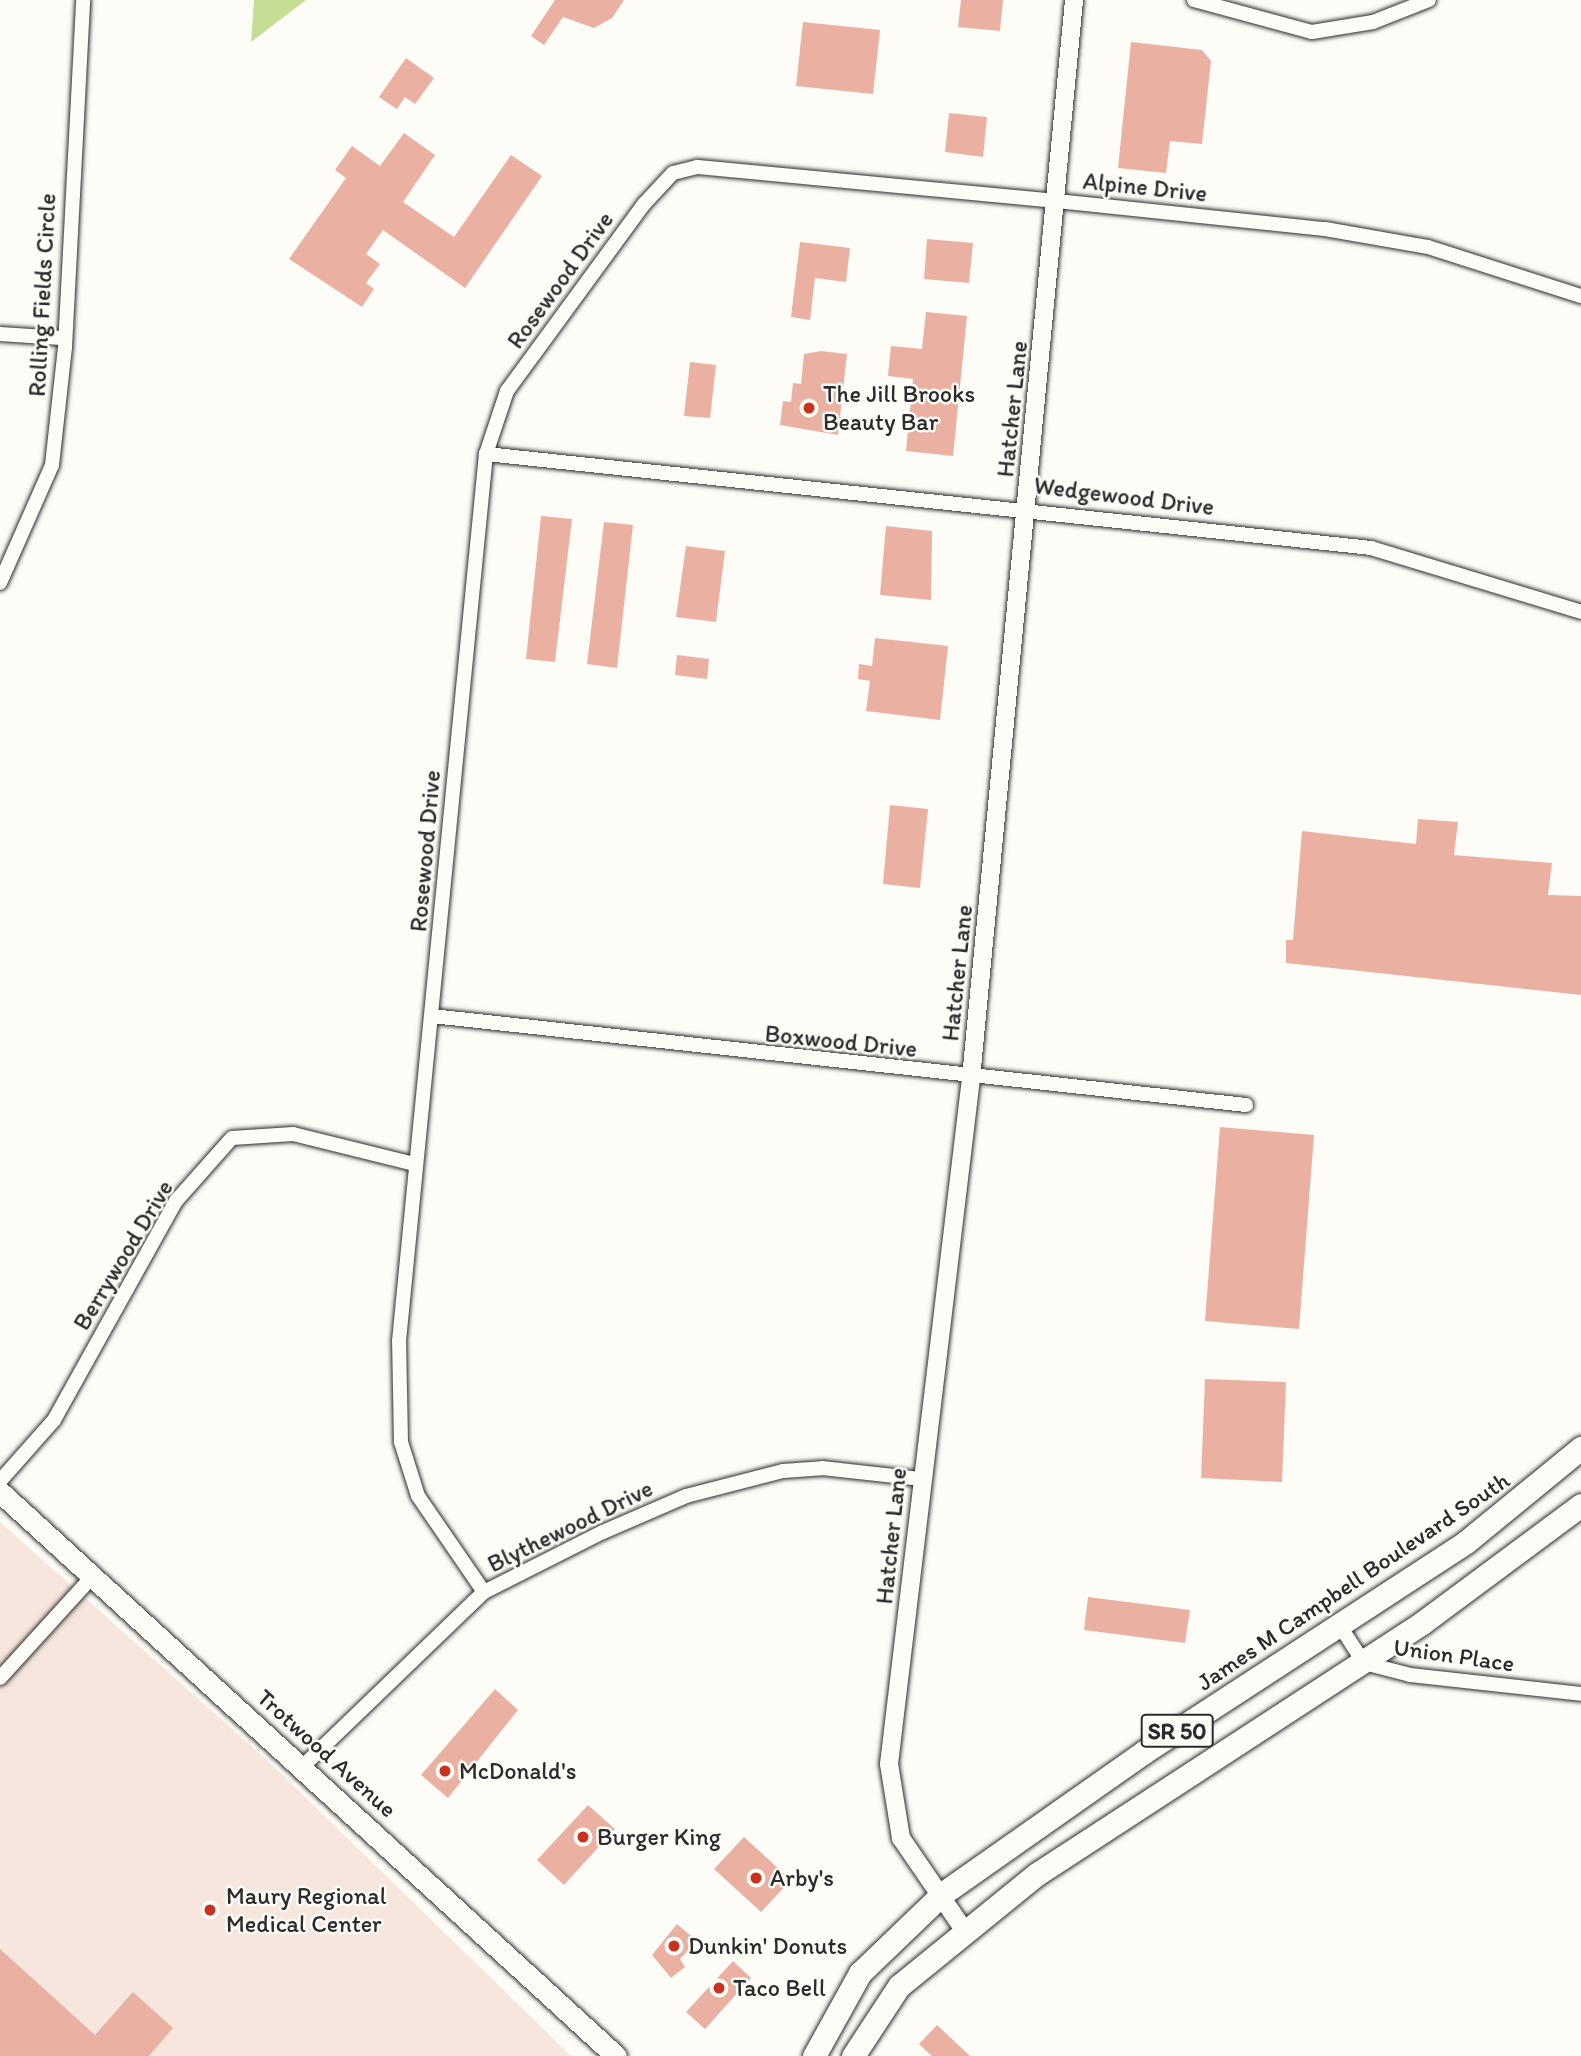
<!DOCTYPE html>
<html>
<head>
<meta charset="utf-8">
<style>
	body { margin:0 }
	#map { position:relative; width:1581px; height:2056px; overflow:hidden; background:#fdfcf7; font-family:Itim,sans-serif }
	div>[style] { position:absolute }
	.built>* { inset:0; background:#f7e6de }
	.green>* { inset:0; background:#c4de95 }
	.building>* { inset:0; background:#eab1a3 }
	.roads { filter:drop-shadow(0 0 2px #2b2b2b) drop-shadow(0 0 2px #2b2b2b) }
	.minor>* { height:14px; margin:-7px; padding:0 7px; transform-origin:7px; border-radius:7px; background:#fdfcf7 }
	.tertiary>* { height:18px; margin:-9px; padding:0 9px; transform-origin:9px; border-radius:9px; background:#fdfcf7 }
	.secondary>* { height:21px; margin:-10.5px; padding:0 10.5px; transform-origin:10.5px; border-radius:10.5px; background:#fdfcf7 }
	.primary>* { height:23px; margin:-11.5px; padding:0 11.5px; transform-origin:11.5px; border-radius:11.5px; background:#fdfcf7 }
	.dots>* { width:19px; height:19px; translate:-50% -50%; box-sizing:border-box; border:4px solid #fdfcf7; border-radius:50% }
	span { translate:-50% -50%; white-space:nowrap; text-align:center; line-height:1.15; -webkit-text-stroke:5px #fdfcf7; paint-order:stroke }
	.shield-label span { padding:2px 5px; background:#fdfcf7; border:2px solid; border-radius:5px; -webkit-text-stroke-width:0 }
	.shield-label { font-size:23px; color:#2b2b2b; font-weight:700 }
	.street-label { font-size:24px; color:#2b2b2b }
	.poi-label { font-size:24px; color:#2b2b2b }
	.left { translate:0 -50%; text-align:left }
</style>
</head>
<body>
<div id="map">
	<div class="built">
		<div style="clip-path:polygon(0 1522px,270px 1763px,571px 2056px,0 2056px)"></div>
	</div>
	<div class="green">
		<div style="clip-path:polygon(254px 0,306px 0,251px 42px)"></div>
	</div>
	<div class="building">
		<div style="clip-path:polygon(555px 0,624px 0,612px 18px,594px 28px,563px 17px,544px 45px,531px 36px)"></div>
		<div style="clip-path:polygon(961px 0,1003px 0,1000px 31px,958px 27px)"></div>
		<div style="clip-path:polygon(803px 22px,880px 30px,873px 94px,796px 86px)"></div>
		<div style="clip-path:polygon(1131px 42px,1202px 50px,1211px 61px,1202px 144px,1170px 141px,1166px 173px,1118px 168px)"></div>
		<div style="clip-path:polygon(406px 58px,434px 78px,415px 104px,405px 97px,397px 109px,379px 97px)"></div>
		<div style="clip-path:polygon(949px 113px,987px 117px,983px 157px,945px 152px)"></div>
		<div style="clip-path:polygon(404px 133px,435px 155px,403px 202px,454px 237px,511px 155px,542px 176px,465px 288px,383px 230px,366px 254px,380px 264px,366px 283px,374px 289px,362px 307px,289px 259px,346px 178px,335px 170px,352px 146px,380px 166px)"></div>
		<div style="clip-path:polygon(927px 239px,973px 243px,969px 283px,924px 279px)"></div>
		<div style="clip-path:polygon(800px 242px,850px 248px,846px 282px,815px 278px,810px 320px,791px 317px)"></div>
		<div style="clip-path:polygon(926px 312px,967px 316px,953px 456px,906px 451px,913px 379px,888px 376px,891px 346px,922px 349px)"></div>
		<div style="clip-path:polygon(821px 351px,847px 354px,838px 435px,780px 425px,783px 401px,791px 402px,793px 383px,801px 384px,804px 354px)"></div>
		<div style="clip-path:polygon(690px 362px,716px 365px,710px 418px,684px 416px)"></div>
		<div style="clip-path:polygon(541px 516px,572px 519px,555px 662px,526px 659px)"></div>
		<div style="clip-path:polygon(604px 522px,633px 525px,617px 668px,587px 664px)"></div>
		<div style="clip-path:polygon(886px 526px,932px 531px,931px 600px,880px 595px)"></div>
		<div style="clip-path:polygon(686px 546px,725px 551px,716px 622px,676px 617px)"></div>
		<div style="clip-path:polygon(875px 638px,948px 646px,940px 720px,866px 711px,870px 681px,858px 679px,859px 664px,872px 666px)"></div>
		<div style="clip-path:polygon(677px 655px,709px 659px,707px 679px,675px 675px)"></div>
		<div style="clip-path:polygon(890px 805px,928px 809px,920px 888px,883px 884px)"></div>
		<div style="clip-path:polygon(1418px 819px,1458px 822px,1454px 855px,1552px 863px,1548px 895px,1581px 896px,1581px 995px,1286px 963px,1286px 940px,1293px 940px,1302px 831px,1416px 844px)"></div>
		<div style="clip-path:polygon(1220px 1127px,1314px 1135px,1299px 1329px,1205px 1321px)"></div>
		<div style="clip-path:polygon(1205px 1379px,1286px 1382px,1282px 1482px,1201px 1478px)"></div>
		<div style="clip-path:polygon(1088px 1597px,1190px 1610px,1185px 1643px,1084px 1630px)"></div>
		<div style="clip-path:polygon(495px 1689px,518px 1710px,448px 1798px,421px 1775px)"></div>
		<div style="clip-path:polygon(588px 1805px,615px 1829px,564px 1885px,537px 1860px)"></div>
		<div style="clip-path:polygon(744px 1837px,791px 1880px,761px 1912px,714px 1869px)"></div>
		<div style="clip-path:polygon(677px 1924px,697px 1941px,680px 1959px,685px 1967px,671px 1978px,652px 1955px)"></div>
		<div style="clip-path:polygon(0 1949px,95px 2035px,133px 1992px,173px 2028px,149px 2056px,0 2056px)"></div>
		<div style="clip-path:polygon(733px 1961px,751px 1978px,705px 2029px,686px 2012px)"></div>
		<div style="clip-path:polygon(937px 2025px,970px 2056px,932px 2056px,919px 2044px)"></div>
	</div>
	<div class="roads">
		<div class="minor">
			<div style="left:1194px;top:0;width:122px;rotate:15.2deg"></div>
			<div style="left:1312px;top:32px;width:62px;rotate:-9.3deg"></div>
			<div style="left:1373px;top:22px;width:60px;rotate:-21.4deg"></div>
			<div style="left:0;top:334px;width:61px;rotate:3.8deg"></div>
			<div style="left:486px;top:454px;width:890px;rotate:6.06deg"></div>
			<div style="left:1371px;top:548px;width:220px;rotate:16.9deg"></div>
			<div style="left:0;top:583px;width:129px;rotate:-66.2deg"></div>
			<div style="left:52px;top:465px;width:119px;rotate:-83.7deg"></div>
			<div style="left:65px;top:347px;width:347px;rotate:-87deg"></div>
			<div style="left:432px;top:1016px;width:819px;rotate:6.24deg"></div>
			<div style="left:0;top:1481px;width:81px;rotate:-48.5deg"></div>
			<div style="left:54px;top:1420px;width:251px;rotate:-60.9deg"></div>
			<div style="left:176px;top:1201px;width:84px;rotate:-48.4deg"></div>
			<div style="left:232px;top:1138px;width:61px;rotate:-3.8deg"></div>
			<div style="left:293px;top:1134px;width:125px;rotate:13.9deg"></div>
			<div style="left:484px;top:1592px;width:116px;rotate:-124.5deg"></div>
			<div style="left:418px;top:1496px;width:57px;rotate:-107.5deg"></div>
			<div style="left:401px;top:1442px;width:101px;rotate:-91.1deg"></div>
			<div style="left:399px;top:1341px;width:891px;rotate:-84.4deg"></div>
			<div style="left:486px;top:454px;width:66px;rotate:-71.6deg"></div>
			<div style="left:507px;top:391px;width:232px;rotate:-53.8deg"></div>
			<div style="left:644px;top:204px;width:42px;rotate:-46.9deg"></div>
			<div style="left:673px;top:173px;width:25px;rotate:-14deg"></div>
			<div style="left:697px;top:167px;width:362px;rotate:5.4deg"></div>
			<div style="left:1057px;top:201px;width:269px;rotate:6deg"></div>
			<div style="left:1325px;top:229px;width:105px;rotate:9.9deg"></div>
			<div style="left:1428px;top:247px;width:161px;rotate:17.8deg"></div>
			<div style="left:1340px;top:1626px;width:44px;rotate:57deg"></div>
			<div style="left:1364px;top:1663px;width:48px;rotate:14.6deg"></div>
			<div style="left:1410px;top:1675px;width:172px;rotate:6.3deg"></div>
			<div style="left:0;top:1678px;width:137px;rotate:-47.7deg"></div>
			<div style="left:302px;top:1767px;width:252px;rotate:-43.9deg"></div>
			<div style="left:484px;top:1592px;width:133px;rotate:-26.8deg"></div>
			<div style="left:603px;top:1532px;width:90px;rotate:-23.4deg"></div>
			<div style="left:686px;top:1496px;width:100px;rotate:-14.5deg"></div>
			<div style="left:783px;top:1471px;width:39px;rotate:-4deg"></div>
			<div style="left:822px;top:1468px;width:101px;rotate:6.3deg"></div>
		</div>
		<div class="tertiary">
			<div style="left:964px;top:1930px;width:112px;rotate:-124.4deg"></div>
			<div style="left:901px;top:1838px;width:75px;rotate:-99.2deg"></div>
			<div style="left:889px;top:1764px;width:691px;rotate:-83.18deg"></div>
			<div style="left:971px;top:1078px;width:1083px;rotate:-84.54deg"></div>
		</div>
		<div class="secondary">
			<div style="left:0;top:1492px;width:835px;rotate:42.48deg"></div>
		</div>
		<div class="primary">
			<div style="left:814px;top:2056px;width:95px;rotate:-61deg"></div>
			<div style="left:860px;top:1973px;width:114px;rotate:-43.9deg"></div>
			<div style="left:942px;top:1894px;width:247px;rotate:-35.1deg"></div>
			<div style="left:1144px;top:1752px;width:384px;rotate:-33.1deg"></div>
			<div style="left:1466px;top:1542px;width:149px;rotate:-39.3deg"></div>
			<div style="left:853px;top:2056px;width:84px;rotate:-56.7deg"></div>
			<div style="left:899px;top:1986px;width:178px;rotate:-39.1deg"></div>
			<div style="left:1037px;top:1874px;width:460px;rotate:-33.1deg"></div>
			<div style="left:1422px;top:1623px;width:198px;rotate:-36.6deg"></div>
		</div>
	</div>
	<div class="dots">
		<div style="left:809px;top:408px;background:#c8321e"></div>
		<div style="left:445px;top:1771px;background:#c8321e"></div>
		<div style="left:583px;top:1837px;background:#c8321e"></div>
		<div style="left:756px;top:1878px;background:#c8321e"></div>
		<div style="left:210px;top:1910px;background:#c8321e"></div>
		<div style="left:674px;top:1946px;background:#c8321e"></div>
		<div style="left:719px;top:1988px;background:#c8321e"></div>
	</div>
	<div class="shield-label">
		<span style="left:1177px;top:1731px">SR 50</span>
	</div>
	<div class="street-label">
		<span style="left:1145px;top:187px;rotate:6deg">Alpine Drive</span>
		<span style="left:560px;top:280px;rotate:-54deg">Rosewood Drive</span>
		<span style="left:42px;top:295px;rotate:-87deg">Rolling Fields Circle</span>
		<span style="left:1012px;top:409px;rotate:-84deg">Hatcher Lane</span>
		<span style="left:1124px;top:496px;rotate:7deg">Wedgewood Drive</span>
		<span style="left:425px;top:851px;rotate:-85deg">Rosewood Drive</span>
		<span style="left:957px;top:973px;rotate:-84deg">Hatcher Lane</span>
		<span style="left:841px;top:1041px;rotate:6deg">Boxwood Drive</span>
		<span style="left:123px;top:1255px;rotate:-59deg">Berrywood Drive</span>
		<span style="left:570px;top:1526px;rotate:-26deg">Blythewood Drive</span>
		<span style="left:891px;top:1536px;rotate:-84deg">Hatcher Lane</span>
		<span style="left:1353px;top:1581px;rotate:-34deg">James M Campbell Boulevard South</span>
		<span style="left:1454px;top:1655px;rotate:8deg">Union Place</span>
		<span style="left:327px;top:1753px;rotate:42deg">Trotwood Avenue</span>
	</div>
	<div class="poi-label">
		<span class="left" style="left:823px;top:408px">The Jill Brooks<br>Beauty Bar</span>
		<span class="left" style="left:459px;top:1771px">McDonald's</span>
		<span class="left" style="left:597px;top:1837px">Burger King</span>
		<span class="left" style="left:770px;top:1878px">Arby's</span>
		<span class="left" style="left:226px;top:1910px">Maury Regional<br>Medical Center</span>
		<span class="left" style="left:688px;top:1946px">Dunkin' Donuts</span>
		<span class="left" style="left:733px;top:1988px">Taco Bell</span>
	</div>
</div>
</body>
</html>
